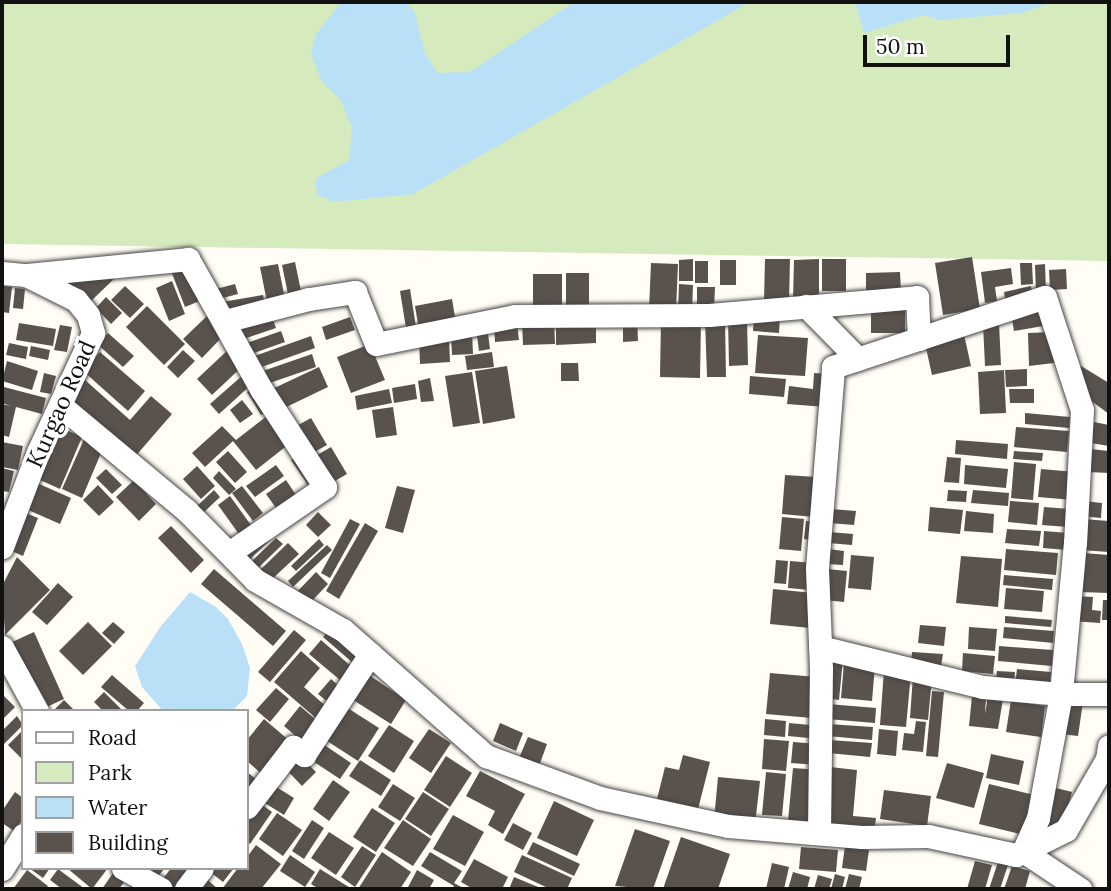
<!DOCTYPE html>
<html>
<head>
<meta charset="utf-8">
<style>
	body { margin:0 }
	#map { position:relative; width:1111px; height:891px; overflow:hidden; background:#fffdf5; font-family:Lora,serif }
	div>[style] { position:absolute }
	.green>* { inset:0; background:#d5ebbd }
	.water>* { inset:0; background:#b9e0f7 }
	.building>* { inset:0; background:#5a524d }
	.roads { filter:drop-shadow(0 0 2px #444) drop-shadow(0 0 2px #444) }
	.minor>* { height:23px; margin:-11.5px; padding:0 11.5px; transform-origin:11.5px; border-radius:11.5px; background:#fff }
	span { translate:-50% -50%; white-space:nowrap; text-align:center; line-height:1.15; -webkit-text-stroke:7px #fff; paint-order:stroke }
	.street-label { font-size:23px; color:#111 }
	.frame { position:absolute; inset:0; border:4px solid #111; pointer-events:none }
	.legend { position:absolute; left:21px; top:709px; width:228px; height:161px; box-sizing:border-box; background:#fff; border:2px solid #a0a0a0; margin:0; padding:9px 12px; list-style:none; font-size:21px; color:#111 }
	.legend li { display:flex; align-items:center; gap:14px; height:35px }
	.legend b { width:35px; border:2px solid #a0a0a0 }
	.scale { position:absolute; left:863px; top:35px; width:147px; height:32px; box-sizing:border-box; border:4px solid #111; border-top:0; padding-left:9px; font-size:21px; line-height:24px; white-space:nowrap; color:#111; -webkit-text-stroke:5px #fff; paint-order:stroke }
</style>
</head>
<body>
<div id="map">
	<div class="green">
		<div style="clip-path:polygon(2px 2px,1109px 2px,1109px 261px,2px 244px)"></div>
	</div>
	<div class="water">
		<div style="clip-path:polygon(341px 2px,406px 2px,415px 13px,425px 54px,438px 73px,470px 72px,574px 2px,750px 2px,413px 194px,333px 202px,317px 194px,315px 179px,349px 160px,352px 128px,341px 101px,321px 80px,311px 53px,316px 34px)"></div>
		<div style="clip-path:polygon(855px 2px,1053px 2px,1022px 13px,940px 20px,924px 15px,864px 33px)"></div>
		<div style="clip-path:polygon(190px 592px,216px 607px,228px 619px,242px 644px,250px 668px,247px 696px,232px 711px,163px 711px,142px 687px,135px 666px,161px 626px)"></div>
	</div>
	<div class="building">
		<div style="clip-path:polygon(972px 257px,980px 309px,943px 315px,935px 263px)"></div>
		<div style="clip-path:polygon(693px 259px,693px 281px,679px 281px,679px 260px)"></div>
		<div style="clip-path:polygon(765px 259px,790px 259px,789px 301px,764px 301px)"></div>
		<div style="clip-path:polygon(819px 259px,819px 300px,793px 300px,794px 260px)"></div>
		<div style="clip-path:polygon(822px 259px,846px 259px,846px 291px,822px 291px)"></div>
		<div style="clip-path:polygon(720px 260px,736px 260px,736px 285px,720px 285px)"></div>
		<div style="clip-path:polygon(695px 261px,708px 261px,708px 283px,695px 283px)"></div>
		<div style="clip-path:polygon(295px 262px,302px 296px,289px 299px,282px 265px)"></div>
		<div style="clip-path:polygon(651px 263px,678px 264px,676px 310px,649px 310px)"></div>
		<div style="clip-path:polygon(1020px 263px,1032px 263px,1033px 284px,1021px 285px)"></div>
		<div style="clip-path:polygon(187px 264px,202px 300px,185px 307px,171px 271px)"></div>
		<div style="clip-path:polygon(278px 264px,286px 304px,268px 307px,260px 267px)"></div>
		<div style="clip-path:polygon(1045px 264px,1046px 293px,1036px 293px,1035px 265px)"></div>
		<div style="clip-path:polygon(1011px 268px,1013px 284px,995px 287px,997px 301px,985px 303px,981px 272px)"></div>
		<div style="clip-path:polygon(1066px 269px,1067px 289px,1050px 290px,1049px 270px)"></div>
		<div style="clip-path:polygon(900px 272px,901px 291px,866px 291px,866px 273px)"></div>
		<div style="clip-path:polygon(566px 273px,589px 273px,589px 311px,566px 312px)"></div>
		<div style="clip-path:polygon(533px 274px,562px 274px,562px 312px,533px 312px)"></div>
		<div style="clip-path:polygon(116px 277px,90px 302px,52px 281px)"></div>
		<div style="clip-path:polygon(172px 281px,185px 314px,169px 321px,156px 288px)"></div>
		<div style="clip-path:polygon(235px 284px,238px 294px,219px 299px,216px 289px)"></div>
		<div style="clip-path:polygon(679px 284px,693px 285px,692px 311px,678px 311px)"></div>
		<div style="clip-path:polygon(2px 286px,12px 287px,9px 313px,2px 312px)"></div>
		<div style="clip-path:polygon(125px 286px,144px 304px,130px 318px,111px 300px)"></div>
		<div style="clip-path:polygon(1031px 286px,1033px 298px,1006px 304px,1004px 292px)"></div>
		<div style="clip-path:polygon(697px 287px,715px 287px,714px 310px,697px 310px)"></div>
		<div style="clip-path:polygon(15px 288px,25px 289px,23px 309px,13px 308px)"></div>
		<div style="clip-path:polygon(410px 289px,416px 327px,406px 328px,400px 291px)"></div>
		<div style="clip-path:polygon(263px 295px,266px 309px,224px 317px,222px 302px)"></div>
		<div style="clip-path:polygon(106px 297px,122px 313px,111px 324px,96px 308px)"></div>
		<div style="clip-path:polygon(452px 299px,456px 323px,419px 330px,415px 306px)"></div>
		<div style="clip-path:polygon(147px 306px,185px 344px,164px 365px,126px 327px)"></div>
		<div style="clip-path:polygon(871px 307px,905px 307px,905px 333px,871px 333px)"></div>
		<div style="clip-path:polygon(1040px 308px,1043px 326px,1014px 331px,1011px 314px)"></div>
		<div style="clip-path:polygon(270px 311px,276px 328px,238px 341px,232px 324px)"></div>
		<div style="clip-path:polygon(208px 315px,226px 333px,202px 358px,183px 339px)"></div>
		<div style="clip-path:polygon(754px 315px,780px 316px,779px 333px,753px 331px)"></div>
		<div style="clip-path:polygon(350px 317px,355px 330px,326px 340px,322px 327px)"></div>
		<div style="clip-path:polygon(637px 317px,638px 341px,623px 342px,623px 318px)"></div>
		<div style="clip-path:polygon(596px 318px,596px 343px,556px 345px,556px 319px)"></div>
		<div style="clip-path:polygon(728px 318px,747px 318px,748px 365px,729px 366px)"></div>
		<div style="clip-path:polygon(661px 319px,701px 320px,700px 378px,660px 377px)"></div>
		<div style="clip-path:polygon(554px 320px,555px 344px,523px 345px,522px 322px)"></div>
		<div style="clip-path:polygon(705px 320px,725px 320px,726px 377px,707px 377px)"></div>
		<div style="clip-path:polygon(19px 323px,56px 329px,53px 346px,16px 340px)"></div>
		<div style="clip-path:polygon(999px 323px,1001px 365px,985px 366px,983px 324px)"></div>
		<div style="clip-path:polygon(517px 324px,519px 340px,495px 342px,494px 327px)"></div>
		<div style="clip-path:polygon(60px 325px,72px 327px,67px 352px,54px 350px)"></div>
		<div style="clip-path:polygon(963px 330px,971px 366px,932px 375px,924px 339px)"></div>
		<div style="clip-path:polygon(281px 331px,285px 342px,248px 355px,244px 344px)"></div>
		<div style="clip-path:polygon(472px 332px,473px 354px,452px 355px,451px 334px)"></div>
		<div style="clip-path:polygon(1053px 332px,1062px 362px,1029px 366px,1028px 333px)"></div>
		<div style="clip-path:polygon(108px 333px,134px 356px,123px 367px,97px 344px)"></div>
		<div style="clip-path:polygon(488px 334px,490px 349px,479px 351px,477px 335px)"></div>
		<div style="clip-path:polygon(758px 335px,808px 338px,805px 376px,755px 373px)"></div>
		<div style="clip-path:polygon(311px 336px,315px 348px,256px 369px,252px 357px)"></div>
		<div style="clip-path:polygon(449px 338px,450px 362px,420px 364px,419px 340px)"></div>
		<div style="clip-path:polygon(9px 343px,28px 347px,26px 359px,6px 355px)"></div>
		<div style="clip-path:polygon(370px 344px,385px 380px,351px 393px,337px 357px)"></div>
		<div style="clip-path:polygon(31px 346px,50px 350px,48px 360px,29px 356px)"></div>
		<div style="clip-path:polygon(231px 347px,246px 363px,212px 395px,197px 379px)"></div>
		<div style="clip-path:polygon(183px 350px,195px 361px,178px 378px,167px 367px)"></div>
		<div style="clip-path:polygon(100px 352px,145px 391px,128px 411px,83px 371px)"></div>
		<div style="clip-path:polygon(492px 352px,494px 367px,467px 370px,465px 356px)"></div>
		<div style="clip-path:polygon(312px 354px,316px 367px,264px 385px,260px 372px)"></div>
		<div style="clip-path:polygon(7px 361px,38px 371px,32px 390px,2px 381px)"></div>
		<div style="clip-path:polygon(561px 363px,578px 363px,579px 381px,561px 381px)"></div>
		<div style="clip-path:polygon(507px 366px,515px 418px,483px 424px,475px 371px)"></div>
		<div style="clip-path:polygon(1081px 366px,1109px 383px,1109px 414px,1079px 392px)"></div>
		<div style="clip-path:polygon(319px 367px,328px 387px,278px 411px,268px 391px)"></div>
		<div style="clip-path:polygon(1027px 369px,1027px 386px,1006px 387px,1005px 370px)"></div>
		<div style="clip-path:polygon(1004px 370px,1006px 413px,980px 414px,978px 372px)"></div>
		<div style="clip-path:polygon(472px 372px,480px 423px,453px 427px,445px 376px)"></div>
		<div style="clip-path:polygon(44px 373px,56px 376px,51px 394px,40px 392px)"></div>
		<div style="clip-path:polygon(814px 373px,830px 374px,826px 407px,787px 404px,789px 386px,813px 389px)"></div>
		<div style="clip-path:polygon(243px 375px,252px 384px,219px 414px,210px 404px)"></div>
		<div style="clip-path:polygon(750px 376px,786px 379px,784px 397px,749px 394px)"></div>
		<div style="clip-path:polygon(430px 378px,434px 401px,421px 402px,418px 381px)"></div>
		<div style="clip-path:polygon(85px 380px,130px 420px,151px 396px,172px 414px,133px 459px,67px 401px)"></div>
		<div style="clip-path:polygon(415px 384px,417px 399px,394px 403px,392px 388px)"></div>
		<div style="clip-path:polygon(4px 387px,46px 398px,42px 414px,16px 407px,9px 437px,2px 435px,2px 404px,11px 406px,2px 403px)"></div>
		<div style="clip-path:polygon(255px 387px,269px 410px,261px 415px,247px 392px)"></div>
		<div style="clip-path:polygon(389px 389px,392px 403px,357px 410px,355px 396px)"></div>
		<div style="clip-path:polygon(1009px 389px,1034px 389px,1034px 403px,1010px 403px)"></div>
		<div style="clip-path:polygon(242px 400px,253px 414px,240px 423px,230px 410px)"></div>
		<div style="clip-path:polygon(393px 407px,397px 435px,376px 438px,372px 410px)"></div>
		<div style="clip-path:polygon(1025px 413px,1070px 417px,1069px 428px,1025px 424px)"></div>
		<div style="clip-path:polygon(267px 416px,289px 444px,256px 470px,233px 441px,205px 467px,192px 453px,222px 426px,236px 440px)"></div>
		<div style="clip-path:polygon(311px 418px,327px 445px,309px 455px,293px 428px)"></div>
		<div style="clip-path:polygon(1094px 422px,1109px 425px,1109px 446px,1091px 443px)"></div>
		<div style="clip-path:polygon(1016px 427px,1069px 431px,1067px 452px,1014px 447px)"></div>
		<div style="clip-path:polygon(62px 428px,82px 437px,60px 489px,40px 480px)"></div>
		<div style="clip-path:polygon(85px 437px,104px 446px,82px 498px,62px 489px)"></div>
		<div style="clip-path:polygon(956px 440px,1008px 444px,1007px 459px,955px 454px)"></div>
		<div style="clip-path:polygon(2px 442px,23px 446px,18px 470px,2px 467px)"></div>
		<div style="clip-path:polygon(331px 447px,347px 474px,328px 485px,312px 458px)"></div>
		<div style="clip-path:polygon(1090px 449px,1109px 451px,1109px 473px,1089px 472px)"></div>
		<div style="clip-path:polygon(228px 451px,247px 472px,235px 483px,216px 462px)"></div>
		<div style="clip-path:polygon(1014px 451px,1043px 453px,1042px 461px,1013px 459px)"></div>
		<div style="clip-path:polygon(299px 454px,316px 480px,308px 485px,291px 460px)"></div>
		<div style="clip-path:polygon(947px 457px,961px 458px,959px 483px,944px 482px)"></div>
		<div style="clip-path:polygon(1014px 462px,1036px 464px,1033px 500px,1011px 498px)"></div>
		<div style="clip-path:polygon(276px 465px,284px 476px,255px 497px,246px 486px)"></div>
		<div style="clip-path:polygon(965px 465px,1008px 469px,1006px 488px,964px 484px)"></div>
		<div style="clip-path:polygon(197px 466px,215px 486px,201px 499px,183px 479px)"></div>
		<div style="clip-path:polygon(2px 468px,14px 471px,9px 492px,2px 491px)"></div>
		<div style="clip-path:polygon(106px 469px,122px 485px,112px 494px,96px 478px)"></div>
		<div style="clip-path:polygon(1041px 469px,1075px 472px,1073px 500px,1038px 497px)"></div>
		<div style="clip-path:polygon(219px 471px,236px 489px,229px 495px,213px 478px)"></div>
		<div style="clip-path:polygon(785px 475px,817px 477px,814px 517px,782px 514px)"></div>
		<div style="clip-path:polygon(134px 480px,156px 504px,139px 521px,116px 497px)"></div>
		<div style="clip-path:polygon(286px 480px,296px 495px,276px 508px,266px 494px)"></div>
		<div style="clip-path:polygon(37px 483px,71px 498px,60px 524px,26px 509px)"></div>
		<div style="clip-path:polygon(98px 485px,114px 502px,99px 516px,83px 500px)"></div>
		<div style="clip-path:polygon(242px 486px,263px 513px,253px 521px,232px 493px)"></div>
		<div style="clip-path:polygon(397px 486px,415px 490px,403px 533px,385px 528px)"></div>
		<div style="clip-path:polygon(214px 490px,220px 497px,202px 514px,196px 507px)"></div>
		<div style="clip-path:polygon(948px 490px,967px 491px,966px 502px,947px 501px)"></div>
		<div style="clip-path:polygon(973px 490px,1009px 493px,1008px 506px,971px 503px)"></div>
		<div style="clip-path:polygon(230px 496px,253px 528px,241px 537px,218px 505px)"></div>
		<div style="clip-path:polygon(1010px 501px,1039px 503px,1037px 525px,1008px 522px)"></div>
		<div style="clip-path:polygon(1083px 501px,1102px 503px,1101px 518px,1081px 516px)"></div>
		<div style="clip-path:polygon(930px 507px,963px 510px,960px 534px,928px 531px)"></div>
		<div style="clip-path:polygon(1044px 507px,1070px 509px,1068px 527px,1042px 525px)"></div>
		<div style="clip-path:polygon(831px 509px,856px 511px,854px 525px,829px 523px)"></div>
		<div style="clip-path:polygon(966px 511px,994px 514px,993px 533px,964px 531px)"></div>
		<div style="clip-path:polygon(23px 512px,38px 518px,23px 556px,7px 549px)"></div>
		<div style="clip-path:polygon(318px 512px,331px 525px,318px 537px,306px 525px)"></div>
		<div style="clip-path:polygon(782px 517px,804px 519px,801px 551px,779px 549px)"></div>
		<div style="clip-path:polygon(350px 519px,360px 524px,330px 578px,321px 573px)"></div>
		<div style="clip-path:polygon(1082px 519px,1109px 521px,1109px 552px,1081px 550px)"></div>
		<div style="clip-path:polygon(806px 521px,817px 522px,815px 540px,804px 539px)"></div>
		<div style="clip-path:polygon(365px 523px,378px 531px,339px 599px,326px 591px)"></div>
		<div style="clip-path:polygon(171px 526px,204px 560px,191px 573px,158px 538px)"></div>
		<div style="clip-path:polygon(1007px 529px,1041px 531px,1039px 546px,1005px 543px)"></div>
		<div style="clip-path:polygon(264px 531px,271px 539px,250px 559px,243px 552px)"></div>
		<div style="clip-path:polygon(1044px 531px,1068px 533px,1067px 550px,1043px 548px)"></div>
		<div style="clip-path:polygon(829px 532px,853px 534px,852px 545px,828px 543px)"></div>
		<div style="clip-path:polygon(276px 538px,283px 544px,257px 569px,251px 562px)"></div>
		<div style="clip-path:polygon(319px 539px,324px 545px,296px 571px,291px 566px)"></div>
		<div style="clip-path:polygon(288px 543px,299px 554px,270px 581px,259px 571px)"></div>
		<div style="clip-path:polygon(327px 545px,332px 550px,293px 587px,288px 581px)"></div>
		<div style="clip-path:polygon(828px 549px,844px 551px,843px 565px,826px 564px)"></div>
		<div style="clip-path:polygon(1006px 549px,1058px 553px,1056px 575px,1004px 570px)"></div>
		<div style="clip-path:polygon(1083px 553px,1109px 555px,1109px 593px,1080px 592px)"></div>
		<div style="clip-path:polygon(851px 555px,874px 557px,871px 590px,848px 588px)"></div>
		<div style="clip-path:polygon(961px 556px,1002px 559px,998px 607px,956px 603px)"></div>
		<div style="clip-path:polygon(17px 557px,50px 590px,5px 635px,2px 586px)"></div>
		<div style="clip-path:polygon(776px 560px,788px 561px,786px 584px,774px 583px)"></div>
		<div style="clip-path:polygon(790px 561px,813px 563px,810px 590px,788px 588px)"></div>
		<div style="clip-path:polygon(214px 569px,286px 631px,273px 646px,201px 584px)"></div>
		<div style="clip-path:polygon(827px 569px,847px 571px,844px 602px,824px 600px)"></div>
		<div style="clip-path:polygon(316px 572px,328px 584px,308px 605px,295px 594px)"></div>
		<div style="clip-path:polygon(1004px 575px,1053px 579px,1052px 590px,1003px 585px)"></div>
		<div style="clip-path:polygon(58px 583px,73px 597px,47px 625px,32px 612px)"></div>
		<div style="clip-path:polygon(1006px 588px,1044px 591px,1042px 612px,1004px 609px)"></div>
		<div style="clip-path:polygon(773px 589px,813px 593px,810px 628px,770px 624px)"></div>
		<div style="clip-path:polygon(1074px 596px,1093px 597px,1092px 610px,1101px 611px,1100px 623px,1072px 621px)"></div>
		<div style="clip-path:polygon(1103px 600px,1109px 600px,1109px 620px,1102px 620px)"></div>
		<div style="clip-path:polygon(1005px 616px,1052px 620px,1051px 627px,1005px 623px)"></div>
		<div style="clip-path:polygon(88px 622px,112px 646px,83px 675px,59px 651px)"></div>
		<div style="clip-path:polygon(113px 622px,125px 632px,114px 644px,102px 633px)"></div>
		<div style="clip-path:polygon(920px 625px,946px 627px,944px 646px,918px 643px)"></div>
		<div style="clip-path:polygon(332px 627px,362px 653px,353px 663px,323px 637px)"></div>
		<div style="clip-path:polygon(969px 627px,997px 629px,995px 651px,968px 649px)"></div>
		<div style="clip-path:polygon(1004px 627px,1054px 631px,1053px 643px,1003px 638px)"></div>
		<div style="clip-path:polygon(294px 630px,306px 640px,270px 682px,258px 672px)"></div>
		<div style="clip-path:polygon(34px 632px,64px 699px,40px 710px,10px 643px)"></div>
		<div style="clip-path:polygon(321px 640px,352px 667px,340px 680px,309px 654px)"></div>
		<div style="clip-path:polygon(999px 646px,1053px 650px,1052px 666px,998px 661px)"></div>
		<div style="clip-path:polygon(301px 651px,320px 668px,304px 687px,328px 708px,318px 720px,274px 682px)"></div>
		<div style="clip-path:polygon(912px 652px,943px 654px,941px 666px,911px 663px)"></div>
		<div style="clip-path:polygon(963px 653px,995px 656px,993px 674px,962px 671px)"></div>
		<div style="clip-path:polygon(829px 658px,843px 659px,839px 700px,825px 698px)"></div>
		<div style="clip-path:polygon(844px 663px,875px 666px,872px 701px,841px 698px)"></div>
		<div style="clip-path:polygon(1017px 669px,1051px 672px,1049px 689px,1015px 686px)"></div>
		<div style="clip-path:polygon(884px 670px,911px 673px,906px 727px,880px 725px)"></div>
		<div style="clip-path:polygon(997px 671px,1015px 672px,1014px 682px,996px 680px)"></div>
		<div style="clip-path:polygon(366px 673px,406px 700px,391px 724px,350px 698px)"></div>
		<div style="clip-path:polygon(770px 673px,816px 677px,812px 718px,766px 714px)"></div>
		<div style="clip-path:polygon(112px 675px,144px 703px,137px 711px,129px 711px,101px 687px)"></div>
		<div style="clip-path:polygon(913px 676px,932px 678px,928px 720px,910px 718px)"></div>
		<div style="clip-path:polygon(331px 679px,341px 688px,329px 703px,318px 694px)"></div>
		<div style="clip-path:polygon(276px 688px,289px 699px,270px 722px,256px 710px)"></div>
		<div style="clip-path:polygon(932px 691px,944px 692px,938px 757px,926px 756px)"></div>
		<div style="clip-path:polygon(104px 692px,123px 711px,103px 711px,94px 702px)"></div>
		<div style="clip-path:polygon(2px 694px,15px 707px,2px 720px)"></div>
		<div style="clip-path:polygon(972px 696px,986px 697px,985px 714px,988px 696px,1003px 699px,998px 729px,969px 726px)"></div>
		<div style="clip-path:polygon(64px 700px,75px 711px,53px 711px)"></div>
		<div style="clip-path:polygon(1011px 700px,1045px 706px,1041px 737px,1006px 732px)"></div>
		<div style="clip-path:polygon(1066px 700px,1083px 702px,1078px 736px,1061px 734px)"></div>
		<div style="clip-path:polygon(828px 704px,876px 708px,875px 723px,827px 719px)"></div>
		<div style="clip-path:polygon(300px 706px,321px 724px,304px 743px,284px 726px)"></div>
		<div style="clip-path:polygon(346px 707px,379px 728px,358px 761px,324px 739px)"></div>
		<div style="clip-path:polygon(17px 716px,23px 725px,2px 746px,2px 731px)"></div>
		<div style="clip-path:polygon(264px 719px,291px 742px,263px 775px,247px 761px,247px 740px)"></div>
		<div style="clip-path:polygon(765px 719px,786px 721px,785px 737px,764px 735px)"></div>
		<div style="clip-path:polygon(916px 721px,926px 722px,923px 752px,902px 750px,904px 733px,914px 734px)"></div>
		<div style="clip-path:polygon(500px 723px,523px 733px,516px 751px,493px 741px)"></div>
		<div style="clip-path:polygon(789px 723px,821px 726px,819px 739px,788px 736px)"></div>
		<div style="clip-path:polygon(828px 724px,873px 727px,872px 740px,827px 736px)"></div>
		<div style="clip-path:polygon(389px 725px,414px 741px,394px 773px,368px 756px)"></div>
		<div style="clip-path:polygon(429px 729px,451px 743px,431px 773px,409px 758px)"></div>
		<div style="clip-path:polygon(879px 729px,898px 731px,896px 756px,877px 754px)"></div>
		<div style="clip-path:polygon(23px 730px,23px 760px,8px 745px)"></div>
		<div style="clip-path:polygon(528px 737px,547px 744px,539px 766px,519px 758px)"></div>
		<div style="clip-path:polygon(764px 739px,789px 741px,786px 771px,762px 769px)"></div>
		<div style="clip-path:polygon(829px 740px,872px 743px,870px 757px,828px 753px)"></div>
		<div style="clip-path:polygon(320px 742px,351px 763px,340px 779px,308px 758px)"></div>
		<div style="clip-path:polygon(793px 742px,819px 744px,817px 765px,791px 763px)"></div>
		<div style="clip-path:polygon(296px 752px,316px 772px,302px 786px,282px 765px)"></div>
		<div style="clip-path:polygon(991px 754px,1024px 761px,1019px 785px,986px 778px)"></div>
		<div style="clip-path:polygon(683px 755px,710px 762px,696px 817px,655px 807px,665px 767px,679px 770px)"></div>
		<div style="clip-path:polygon(446px 756px,472px 773px,450px 807px,424px 790px)"></div>
		<div style="clip-path:polygon(360px 760px,391px 780px,381px 796px,349px 776px)"></div>
		<div style="clip-path:polygon(947px 763px,984px 773px,974px 808px,936px 798px)"></div>
		<div style="clip-path:polygon(830px 767px,857px 770px,853px 816px,876px 818px,874px 833px,824px 829px)"></div>
		<div style="clip-path:polygon(793px 768px,820px 770px,815px 823px,788px 821px)"></div>
		<div style="clip-path:polygon(480px 771px,525px 794px,503px 834px,488px 825px,495px 811px,466px 796px)"></div>
		<div style="clip-path:polygon(247px 772px,260px 782px,247px 798px)"></div>
		<div style="clip-path:polygon(766px 772px,786px 774px,782px 816px,762px 815px)"></div>
		<div style="clip-path:polygon(718px 777px,760px 781px,755px 824px,714px 820px)"></div>
		<div style="clip-path:polygon(333px 780px,350px 792px,329px 821px,313px 809px)"></div>
		<div style="clip-path:polygon(270px 783px,294px 798px,284px 815px,260px 800px)"></div>
		<div style="clip-path:polygon(393px 784px,415px 798px,400px 821px,378px 807px)"></div>
		<div style="clip-path:polygon(989px 784px,1034px 795px,1024px 835px,979px 824px)"></div>
		<div style="clip-path:polygon(1052px 787px,1072px 792px,1062px 831px,1042px 826px)"></div>
		<div style="clip-path:polygon(884px 790px,931px 796px,927px 826px,880px 819px)"></div>
		<div style="clip-path:polygon(15px 792px,23px 798px,23px 819px,14px 831px,2px 823px,2px 811px)"></div>
		<div style="clip-path:polygon(423px 792px,449px 809px,431px 836px,405px 819px)"></div>
		<div style="clip-path:polygon(257px 801px,272px 812px,250px 844px,247px 842px,247px 815px)"></div>
		<div style="clip-path:polygon(554px 801px,594px 820px,577px 856px,537px 838px)"></div>
		<div style="clip-path:polygon(372px 808px,395px 823px,376px 852px,353px 837px)"></div>
		<div style="clip-path:polygon(277px 813px,302px 830px,283px 856px,259px 839px)"></div>
		<div style="clip-path:polygon(453px 815px,484px 832px,465px 866px,433px 849px)"></div>
		<div style="clip-path:polygon(312px 820px,324px 828px,304px 859px,292px 851px)"></div>
		<div style="clip-path:polygon(403px 820px,431px 839px,413px 866px,384px 848px)"></div>
		<div style="clip-path:polygon(513px 823px,532px 833px,523px 850px,504px 840px)"></div>
		<div style="clip-path:polygon(635px 829px,670px 841px,653px 889px,615px 886px)"></div>
		<div style="clip-path:polygon(329px 832px,354px 848px,336px 875px,311px 858px)"></div>
		<div style="clip-path:polygon(681px 837px,730px 854px,718px 889px,663px 889px)"></div>
		<div style="clip-path:polygon(533px 842px,580px 864px,574px 876px,527px 854px)"></div>
		<div style="clip-path:polygon(256px 845px,281px 864px,261px 889px,222px 889px,238px 868px,247px 868px,247px 857px)"></div>
		<div style="clip-path:polygon(362px 846px,376px 855px,355px 887px,341px 877px)"></div>
		<div style="clip-path:polygon(845px 846px,869px 850px,866px 871px,842px 868px)"></div>
		<div style="clip-path:polygon(801px 847px,838px 850px,836px 872px,799px 869px)"></div>
		<div style="clip-path:polygon(382px 852px,411px 872px,400px 889px,358px 889px)"></div>
		<div style="clip-path:polygon(430px 852px,462px 871px,454px 883px,465px 889px,452px 889px,454px 886px,421px 866px)"></div>
		<div style="clip-path:polygon(290px 855px,315px 872px,305px 887px,280px 871px)"></div>
		<div style="clip-path:polygon(522px 855px,572px 878px,567px 889px,550px 889px,514px 872px)"></div>
		<div style="clip-path:polygon(474px 859px,508px 877px,502px 889px,473px 889px,461px 882px)"></div>
		<div style="clip-path:polygon(975px 861px,992px 865px,985px 889px,967px 889px)"></div>
		<div style="clip-path:polygon(998px 862px,1008px 865px,1000px 889px,989px 889px)"></div>
		<div style="clip-path:polygon(772px 863px,789px 867px,784px 889px,766px 889px)"></div>
		<div style="clip-path:polygon(1012px 866px,1030px 871px,1025px 889px,1004px 889px)"></div>
		<div style="clip-path:polygon(29px 868px,50px 868px,43px 878px)"></div>
		<div style="clip-path:polygon(67px 868px,108px 868px,92px 889px)"></div>
		<div style="clip-path:polygon(141px 868px,165px 868px,155px 880px)"></div>
		<div style="clip-path:polygon(171px 868px,199px 868px,184px 889px,169px 889px,160px 883px)"></div>
		<div style="clip-path:polygon(205px 868px,234px 868px,223px 882px)"></div>
		<div style="clip-path:polygon(58px 869px,85px 889px,62px 889px,50px 880px)"></div>
		<div style="clip-path:polygon(320px 869px,352px 889px,319px 889px,311px 884px)"></div>
		<div style="clip-path:polygon(27px 870px,48px 886px,46px 889px,13px 889px)"></div>
		<div style="clip-path:polygon(115px 870px,127px 878px,119px 889px,102px 889px)"></div>
		<div style="clip-path:polygon(417px 870px,434px 880px,429px 889px,407px 889px)"></div>
		<div style="clip-path:polygon(793px 872px,810px 877px,807px 889px,788px 889px)"></div>
		<div style="clip-path:polygon(835px 874px,845px 877px,842px 889px,831px 889px)"></div>
		<div style="clip-path:polygon(849px 874px,862px 877px,859px 889px,845px 889px)"></div>
		<div style="clip-path:polygon(202px 875px,218px 889px,189px 889px)"></div>
		<div style="clip-path:polygon(818px 875px,832px 879px,829px 889px,814px 889px)"></div>
		<div style="clip-path:polygon(514px 877px,543px 889px,509px 889px)"></div>
	</div>
	<div class="roads">
		<div class="minor">
			<div style="left:2px;top:273px;width:24px;rotate:5deg"></div>
			<div style="left:26px;top:275px;width:56px;rotate:26.6deg"></div>
			<div style="left:76px;top:300px;width:19px;rotate:51deg"></div>
			<div style="left:88px;top:315px;width:19px;rotate:74deg"></div>
			<div style="left:93px;top:333px;width:131px;rotate:114.8deg"></div>
			<div style="left:38px;top:452px;width:102px;rotate:110.8deg"></div>
			<div style="left:26px;top:275px;width:163px;rotate:-5.6deg"></div>
			<div style="left:188px;top:259px;width:149px;rotate:60.7deg"></div>
			<div style="left:261px;top:389px;width:117px;rotate:56.9deg"></div>
			<div style="left:325px;top:487px;width:116px;rotate:145.5deg"></div>
			<div style="left:806px;top:306px;width:74px;rotate:45.5deg"></div>
			<div style="left:225px;top:321px;width:87px;rotate:-14.7deg"></div>
			<div style="left:309px;top:299px;width:47px;rotate:-8.7deg"></div>
			<div style="left:355px;top:292px;width:56px;rotate:68deg"></div>
			<div style="left:376px;top:344px;width:142px;rotate:-11.4deg"></div>
			<div style="left:515px;top:316px;width:194px;rotate:-0.3deg"></div>
			<div style="left:709px;top:315px;width:209px;rotate:-4.9deg"></div>
			<div style="left:917px;top:297px;width:42px;rotate:87.3deg"></div>
			<div style="left:60px;top:405px;width:164px;rotate:39.8deg"></div>
			<div style="left:186px;top:510px;width:98px;rotate:45.4deg"></div>
			<div style="left:255px;top:580px;width:101px;rotate:29.6deg"></div>
			<div style="left:343px;top:630px;width:191px;rotate:41.4deg"></div>
			<div style="left:486px;top:756px;width:121px;rotate:20.2deg"></div>
			<div style="left:600px;top:798px;width:131px;rotate:12.3deg"></div>
			<div style="left:728px;top:826px;width:134px;rotate:4.7deg"></div>
			<div style="left:862px;top:837px;width:66px;rotate:-0.9deg"></div>
			<div style="left:928px;top:836px;width:90px;rotate:12.2deg"></div>
			<div style="left:1016px;top:855px;width:56px;rotate:-26.6deg"></div>
			<div style="left:1066px;top:830px;width:82px;rotate:-60deg"></div>
			<div style="left:1107px;top:759px;width:13px;rotate:-81deg"></div>
			<div style="left:2px;top:647px;width:73px;rotate:61.3deg"></div>
			<div style="left:820px;top:647px;width:168px;rotate:13.8deg"></div>
			<div style="left:983px;top:687px;width:78px;rotate:5.1deg"></div>
			<div style="left:1061px;top:694px;width:48px"></div>
			<div style="left:247px;top:807px;width:76px;rotate:-52.5deg"></div>
			<div style="left:293px;top:747px;width:14px;rotate:36deg"></div>
			<div style="left:304px;top:755px;width:121px;rotate:-56.8deg"></div>
			<div style="left:819px;top:832px;width:163px;rotate:-89.3deg"></div>
			<div style="left:821px;top:669px;width:101px;rotate:-92.3deg"></div>
			<div style="left:817px;top:568px;width:202px;rotate:-85.4deg"></div>
			<div style="left:833px;top:367px;width:223px;rotate:-18.3deg"></div>
			<div style="left:1045px;top:297px;width:119px;rotate:71.9deg"></div>
			<div style="left:1082px;top:410px;width:132px;rotate:93deg"></div>
			<div style="left:1075px;top:542px;width:153px;rotate:95.3deg"></div>
			<div style="left:1061px;top:694px;width:126px;rotate:100.5deg"></div>
			<div style="left:1038px;top:818px;width:36px;rotate:114deg"></div>
			<div style="left:1023px;top:851px;width:69px;rotate:33.7deg"></div>
			<div style="left:123px;top:868px;width:43px;rotate:28.9deg"></div>
			<div style="left:2px;top:869px;width:40px;rotate:-58deg"></div>
			<div style="left:186px;top:889px;width:26px;rotate:-53deg"></div>
		</div>
	</div>
	<div class="street-label">
		<span style="left:61px;top:404px;rotate:-66deg">Kurgao Road</span>
	</div>
	<div class="frame"></div>
	<ul class="legend">
	<li><b style="height:9px;background:#fff"></b>Road</li>
	<li><b style="height:19px;background:#d5ebbd"></b>Park</li>
	<li><b style="height:19px;background:#b9e0f7"></b>Water</li>
	<li><b style="height:19px;background:#5a524d"></b>Building</li>
	</ul>
	<div class="scale">50 m</div>
</div>
</body>
</html>
